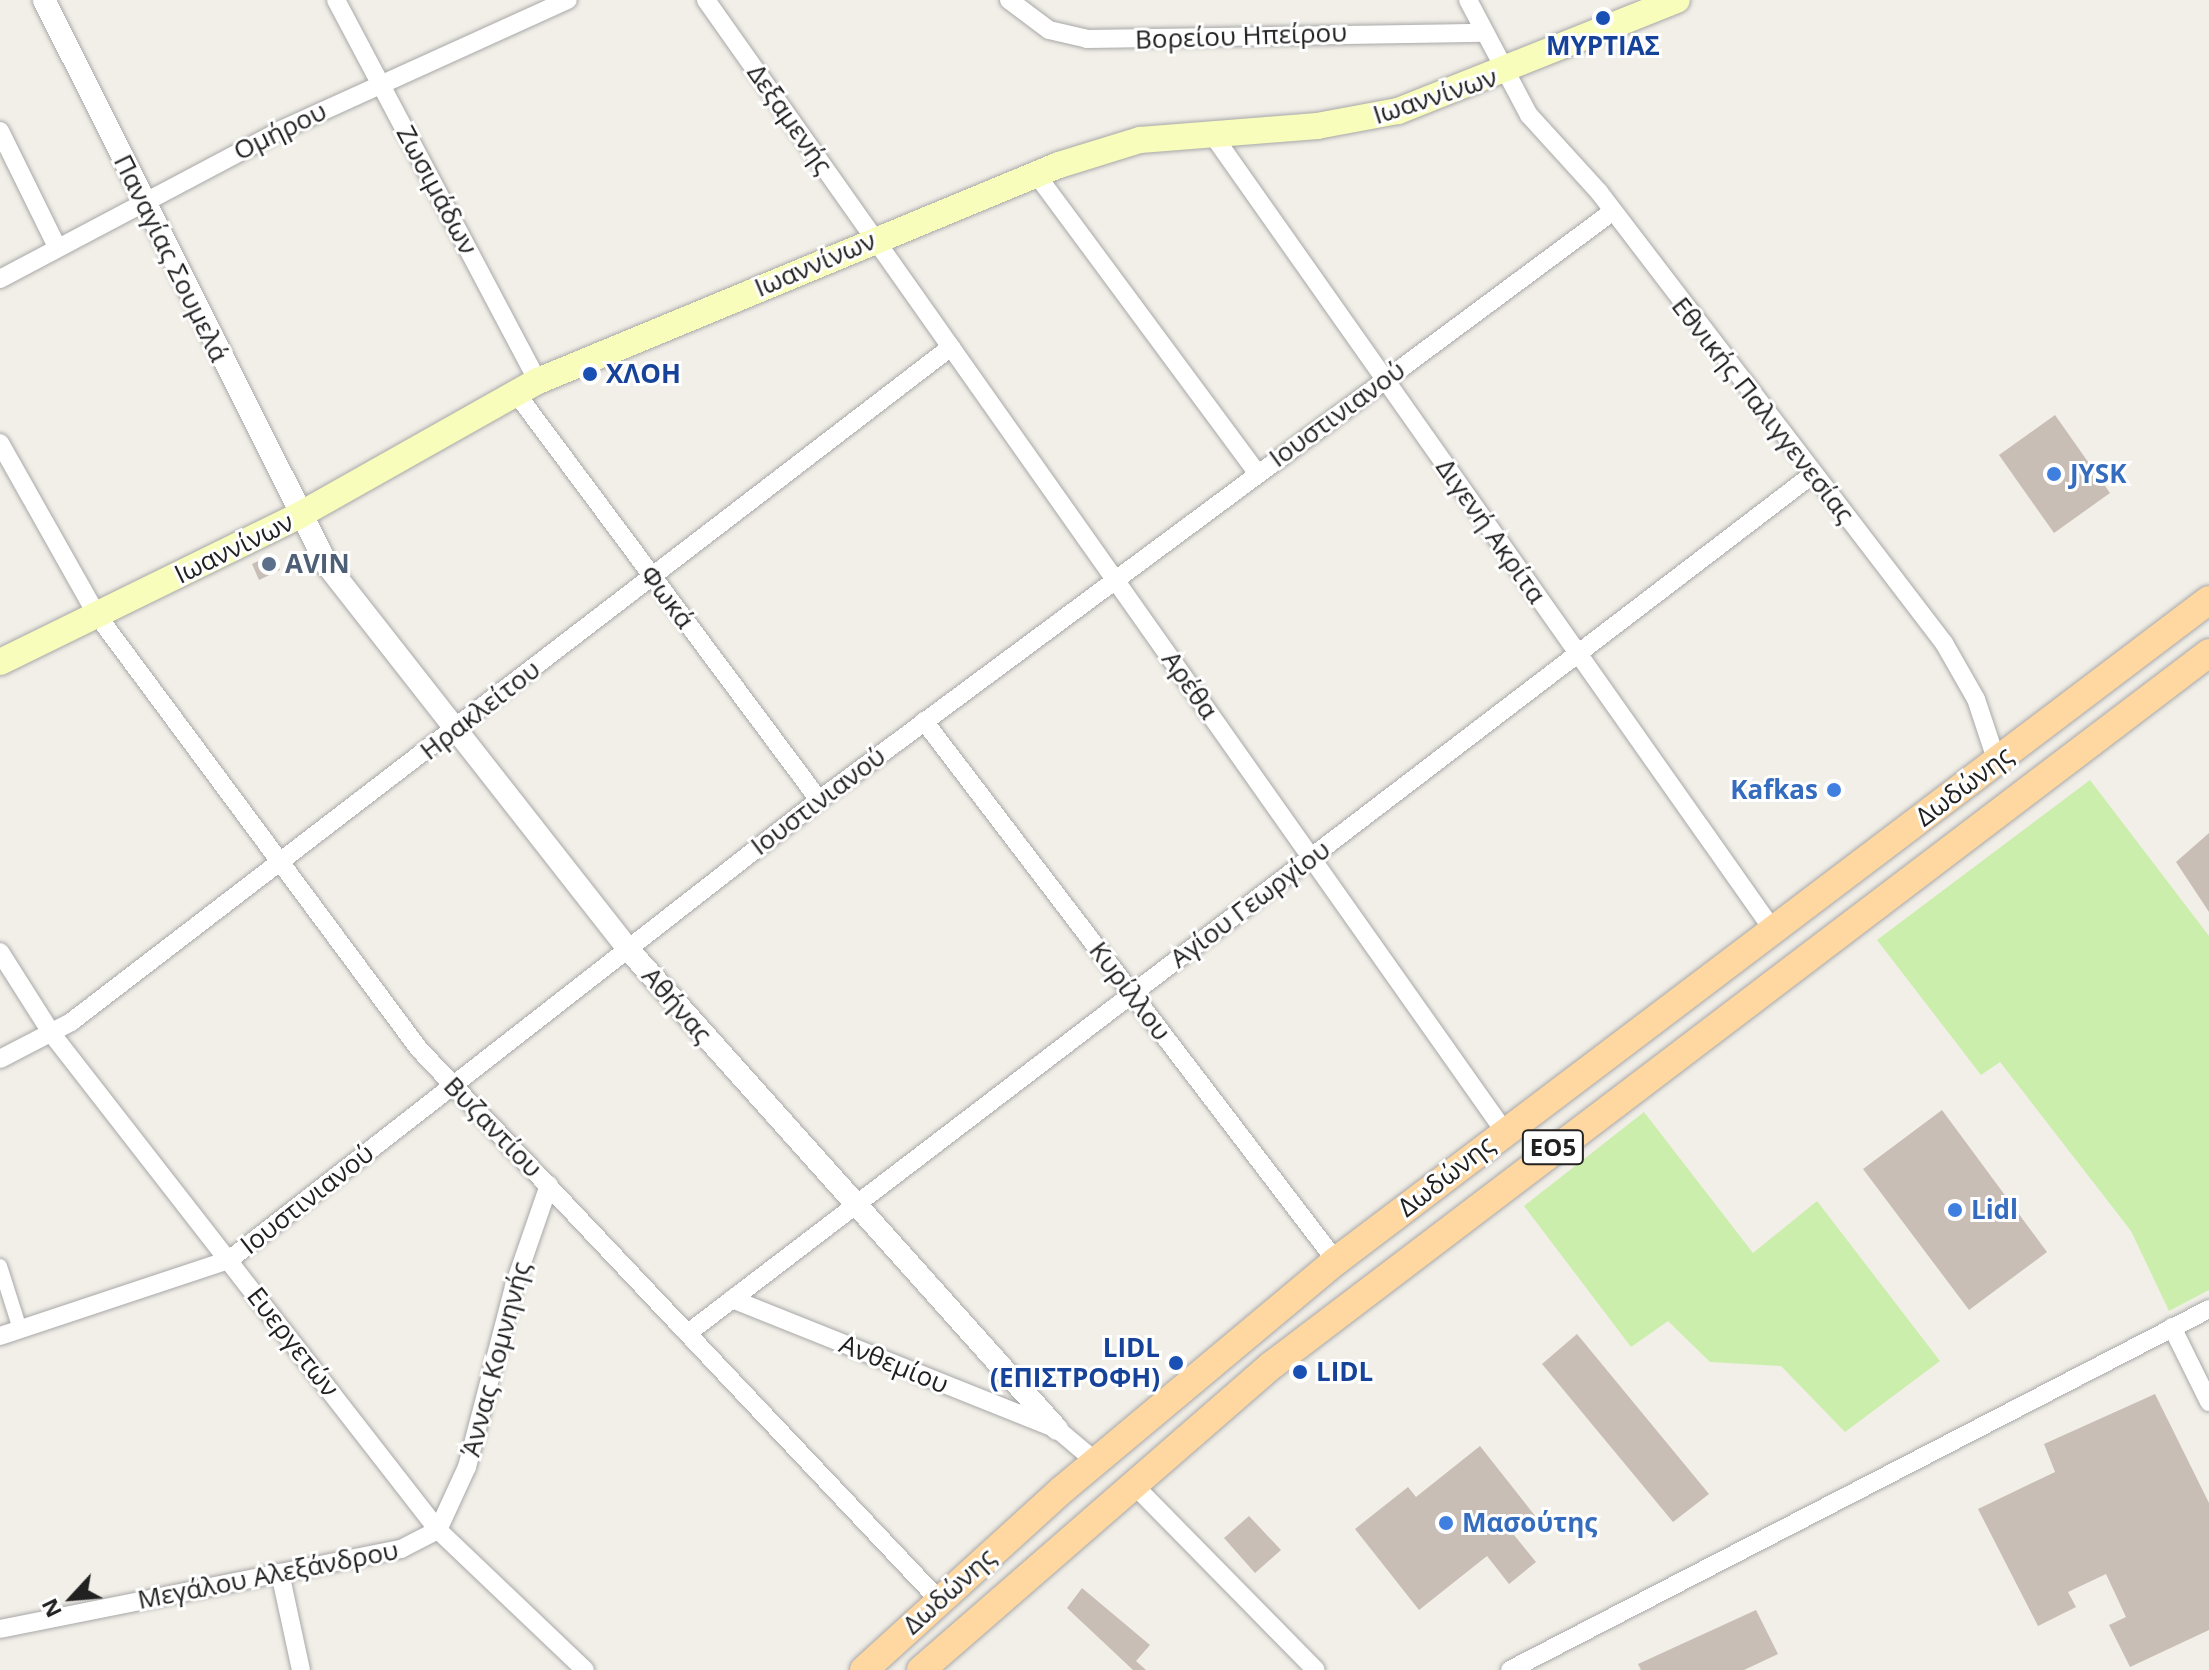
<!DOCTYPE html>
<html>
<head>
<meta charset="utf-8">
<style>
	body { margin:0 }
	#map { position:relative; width:2209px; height:1670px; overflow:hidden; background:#f2efe8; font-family:"Open Sans",sans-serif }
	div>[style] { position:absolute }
	.grass>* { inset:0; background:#cbeeac }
	.building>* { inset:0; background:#c8beb6 }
	.roads { filter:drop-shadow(0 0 2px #a8a8a8) drop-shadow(0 0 2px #a8a8a8) }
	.pedestrian>* { height:14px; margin:-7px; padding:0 7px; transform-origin:7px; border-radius:7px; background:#fff }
	.minor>* { height:18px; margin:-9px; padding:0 9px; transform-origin:9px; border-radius:9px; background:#fff }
	.tertiary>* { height:22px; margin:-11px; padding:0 11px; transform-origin:11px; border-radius:11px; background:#fff }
	.secondary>* { height:26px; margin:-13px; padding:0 13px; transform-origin:13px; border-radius:13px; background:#f9fdbb }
	.primary>* { height:28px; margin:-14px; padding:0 14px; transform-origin:14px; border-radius:14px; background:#ffd7a0 }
	.dots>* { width:22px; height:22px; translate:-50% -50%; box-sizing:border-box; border:4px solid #fff; border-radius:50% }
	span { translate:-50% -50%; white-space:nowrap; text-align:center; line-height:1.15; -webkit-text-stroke:6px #fff; paint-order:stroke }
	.shield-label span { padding:2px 6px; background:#fff; border:2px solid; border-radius:6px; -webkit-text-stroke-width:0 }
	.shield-label { font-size:24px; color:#212121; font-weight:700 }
	.street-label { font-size:26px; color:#212121 }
	.transit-label { font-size:26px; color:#164399; font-weight:700 }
	.left { translate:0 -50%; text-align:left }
	.right { translate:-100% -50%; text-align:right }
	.shop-label { font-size:26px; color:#366cbe; font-weight:700 }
	.service-label { font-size:26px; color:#4e5e75; font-weight:700 }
	.north { position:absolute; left:32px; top:1558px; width:80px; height:80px; -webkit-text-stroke:6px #fff; paint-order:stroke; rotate:244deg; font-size:22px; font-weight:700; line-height:32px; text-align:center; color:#212121 }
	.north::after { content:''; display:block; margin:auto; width:28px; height:36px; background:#212121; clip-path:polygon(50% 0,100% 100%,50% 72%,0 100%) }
</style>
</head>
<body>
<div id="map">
	<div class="grass">
		<div style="clip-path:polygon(2090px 780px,2209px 936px,2209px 1290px,2169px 1311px,2131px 1231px,2000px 1062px,1981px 1075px,1877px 940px)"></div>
		<div style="clip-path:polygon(1644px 1112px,1753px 1253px,1817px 1201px,1940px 1361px,1845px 1432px,1781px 1366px,1710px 1362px,1668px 1321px,1631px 1347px,1524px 1206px)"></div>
	</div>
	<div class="building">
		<div style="clip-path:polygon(2055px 415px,2110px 493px,2054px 533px,1999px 455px)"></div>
		<div style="clip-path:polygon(273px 554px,280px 570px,259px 580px,252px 564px)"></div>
		<div style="clip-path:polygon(2209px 833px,2209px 912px,2176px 862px)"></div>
		<div style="clip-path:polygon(1942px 1110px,2047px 1252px,1969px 1310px,1863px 1169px)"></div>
		<div style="clip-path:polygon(1577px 1334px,1709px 1494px,1673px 1522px,1542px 1364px)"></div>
		<div style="clip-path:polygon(2155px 1394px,2209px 1503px,2209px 1630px,2130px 1667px,2109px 1625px,2126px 1617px,2106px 1574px,2068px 1592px,2076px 1607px,2038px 1626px,1978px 1509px,2055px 1472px,2044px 1444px)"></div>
		<div style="clip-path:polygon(1480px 1446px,1536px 1517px,1514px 1535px,1536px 1562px,1509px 1584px,1487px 1556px,1419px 1610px,1355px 1529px,1408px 1487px,1416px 1497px)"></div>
		<div style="clip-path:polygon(1249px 1516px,1281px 1550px,1255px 1573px,1224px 1538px)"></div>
		<div style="clip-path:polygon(1082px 1588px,1150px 1645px,1136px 1661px,1146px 1670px,1133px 1670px,1067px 1608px)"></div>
		<div style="clip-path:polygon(1756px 1610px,1778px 1654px,1744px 1670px,1641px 1670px,1638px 1664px)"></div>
	</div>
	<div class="roads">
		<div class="pedestrian">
			<div style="left:0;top:1266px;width:66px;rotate:72.4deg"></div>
		</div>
		<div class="minor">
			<div style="left:336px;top:0;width:431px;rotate:62.1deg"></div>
			<div style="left:706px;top:0;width:1384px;rotate:54.79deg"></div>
			<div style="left:1009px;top:0;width:50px;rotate:36.9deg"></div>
			<div style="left:1049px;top:30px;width:39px;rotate:13deg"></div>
			<div style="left:1087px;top:39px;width:397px;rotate:-0.9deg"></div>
			<div style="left:1468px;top:0;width:130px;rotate:62.1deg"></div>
			<div style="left:1529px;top:115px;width:104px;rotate:47.7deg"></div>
			<div style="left:1599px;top:192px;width:568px;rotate:52.59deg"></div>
			<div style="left:1944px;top:643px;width:64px;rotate:60.3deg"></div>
			<div style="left:1976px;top:699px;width:66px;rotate:71.6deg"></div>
			<div style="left:0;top:131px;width:129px;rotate:63.8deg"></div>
			<div style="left:1210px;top:131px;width:977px;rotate:54.83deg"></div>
			<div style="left:1036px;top:174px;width:372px;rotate:53.5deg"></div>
			<div style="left:0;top:279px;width:318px;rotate:-27.9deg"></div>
			<div style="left:281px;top:130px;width:315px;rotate:-24.4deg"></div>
			<div style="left:516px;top:393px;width:507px;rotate:53.33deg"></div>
			<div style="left:0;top:443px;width:197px;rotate:60.6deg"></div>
			<div style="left:97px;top:615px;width:540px;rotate:53.43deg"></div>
			<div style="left:419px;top:1049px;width:756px;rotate:46.66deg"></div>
			<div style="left:924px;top:721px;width:679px;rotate:52.66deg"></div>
			<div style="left:0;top:952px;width:97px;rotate:57.6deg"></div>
			<div style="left:52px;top:1034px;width:628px;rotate:52.11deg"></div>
			<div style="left:438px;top:1530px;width:203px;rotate:43.6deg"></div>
			<div style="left:0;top:1059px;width:80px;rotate:-27.5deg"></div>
			<div style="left:71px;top:1022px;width:1109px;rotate:-37.49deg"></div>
			<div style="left:732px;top:1299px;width:350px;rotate:21.8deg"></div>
			<div style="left:1057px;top:1429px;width:50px;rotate:40.1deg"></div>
			<div style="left:2172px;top:1327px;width:84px;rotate:63.7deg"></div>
			<div style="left:688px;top:1333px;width:1414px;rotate:-37.36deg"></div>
			<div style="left:0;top:1336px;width:241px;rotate:-18.4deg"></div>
			<div style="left:229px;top:1260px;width:748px;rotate:-37.94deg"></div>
			<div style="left:819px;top:800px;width:987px;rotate:-36.56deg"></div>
			<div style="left:1132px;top:1483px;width:262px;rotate:45.5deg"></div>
			<div style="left:280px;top:1573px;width:99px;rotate:77.8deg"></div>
			<div style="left:0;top:1629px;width:409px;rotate:-11.3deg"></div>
			<div style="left:401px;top:1549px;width:42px;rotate:-27.2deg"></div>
			<div style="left:438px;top:1530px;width:69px;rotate:-65.3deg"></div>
			<div style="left:467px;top:1467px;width:187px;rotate:-75.4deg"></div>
			<div style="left:514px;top:1286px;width:107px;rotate:-70.9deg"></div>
			<div style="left:1510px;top:1670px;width:787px;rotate:-27.31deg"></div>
		</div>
		<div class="tertiary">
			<div style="left:44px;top:0;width:632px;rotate:63.39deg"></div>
			<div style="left:327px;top:565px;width:487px;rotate:51.9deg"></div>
			<div style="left:627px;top:948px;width:645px;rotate:48.2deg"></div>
		</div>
		<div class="secondary">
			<div style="left:0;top:662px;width:332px;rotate:-26.1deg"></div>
			<div style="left:298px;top:516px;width:275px;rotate:-29.4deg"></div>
			<div style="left:538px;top:381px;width:564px;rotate:-22.52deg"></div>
			<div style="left:1059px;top:165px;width:85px;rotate:-17.2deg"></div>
			<div style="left:1140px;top:140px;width:178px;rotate:-4.5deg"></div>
			<div style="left:1317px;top:126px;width:82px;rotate:-10.5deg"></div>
			<div style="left:1398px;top:111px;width:300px;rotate:-21.7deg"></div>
		</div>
		<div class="primary">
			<div style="left:864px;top:1670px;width:269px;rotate:-42.3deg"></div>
			<div style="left:1063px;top:1489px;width:356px;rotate:-39.9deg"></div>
			<div style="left:1336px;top:1261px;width:1095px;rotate:-37.13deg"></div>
			<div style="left:921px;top:1670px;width:465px;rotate:-41deg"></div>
			<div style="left:1272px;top:1365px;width:1177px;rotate:-37.23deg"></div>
		</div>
	</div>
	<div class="dots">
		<div style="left:1603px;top:18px;background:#1a4fb4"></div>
		<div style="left:590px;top:374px;background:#1a4fb4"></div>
		<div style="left:2054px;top:474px;background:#3f7fe0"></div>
		<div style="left:269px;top:564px;background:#5c6f8a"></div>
		<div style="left:1834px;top:790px;background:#3f7fe0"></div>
		<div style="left:1955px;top:1210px;background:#3f7fe0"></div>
		<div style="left:1176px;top:1363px;background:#1a4fb4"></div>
		<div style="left:1300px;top:1372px;background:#1a4fb4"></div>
		<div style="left:1446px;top:1523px;background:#3f7fe0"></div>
	</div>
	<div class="shield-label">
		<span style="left:1553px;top:1147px">ΕΟ5</span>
	</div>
	<div class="street-label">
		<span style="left:1241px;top:36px;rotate:-2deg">Βορείου Ηπείρου</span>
		<span style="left:1435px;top:96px;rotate:-18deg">Ιωαννίνων</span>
		<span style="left:790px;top:119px;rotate:55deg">Δεξαμενής</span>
		<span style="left:280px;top:131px;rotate:-26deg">Ομήρου</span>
		<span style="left:437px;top:190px;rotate:62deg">Ζωσιμάδων</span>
		<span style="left:171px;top:258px;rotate:64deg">Παναγίας Σουμελά</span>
		<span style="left:815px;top:264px;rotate:-23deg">Ιωαννίνων</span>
		<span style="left:1763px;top:410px;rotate:52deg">Εθνικής Παλιγγενεσίας</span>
		<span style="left:1337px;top:414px;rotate:-36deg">Ιουστινιανού</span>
		<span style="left:1491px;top:531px;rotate:55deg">Διγενή Ακρίτα</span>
		<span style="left:234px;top:548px;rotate:-26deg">Ιωαννίνων</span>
		<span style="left:667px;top:597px;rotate:53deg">Φωκά</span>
		<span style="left:1190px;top:685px;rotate:55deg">Αρέθα</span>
		<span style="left:480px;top:710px;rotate:-38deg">Ηρακλείτου</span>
		<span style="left:1964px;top:786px;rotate:-37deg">Δωδώνης</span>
		<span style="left:818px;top:801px;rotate:-37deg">Ιουστινιανού</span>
		<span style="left:1250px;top:904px;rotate:-37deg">Αγίου Γεωργίου</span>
		<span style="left:1130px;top:991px;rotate:53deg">Κυρίλλου</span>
		<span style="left:677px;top:1005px;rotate:49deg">Αθήνας</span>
		<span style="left:493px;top:1127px;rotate:46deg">Βυζαντίου</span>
		<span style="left:1446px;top:1176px;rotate:-38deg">Δωδώνης</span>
		<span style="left:307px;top:1199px;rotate:-38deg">Ιουστινιανού</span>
		<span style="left:293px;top:1342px;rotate:52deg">Ευεργετών</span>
		<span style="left:496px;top:1359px;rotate:-75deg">Άννας Κομνηνής</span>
		<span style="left:894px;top:1364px;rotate:22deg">Ανθεμίου</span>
		<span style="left:268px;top:1575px;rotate:-11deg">Μεγάλου Αλεξάνδρου</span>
		<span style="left:949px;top:1591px;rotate:-42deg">Δωδώνης</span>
	</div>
	<div class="transit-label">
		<span style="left:1603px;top:46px">ΜΥΡΤΙΑΣ</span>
		<span class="left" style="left:606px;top:374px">ΧΛΟΗ</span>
		<span class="right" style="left:1160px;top:1363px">LIDL<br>(ΕΠΙΣΤΡΟΦΗ)</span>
		<span class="left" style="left:1316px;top:1372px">LIDL</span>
	</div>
	<div class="shop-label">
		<span class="left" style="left:2070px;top:474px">JYSK</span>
		<span class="right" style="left:1818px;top:790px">Kafkas</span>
		<span class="left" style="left:1971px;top:1210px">Lidl</span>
		<span class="left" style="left:1462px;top:1523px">Μασούτης</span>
	</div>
	<div class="service-label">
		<span class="left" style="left:285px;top:564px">AVIN</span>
	</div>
	<div class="north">N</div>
</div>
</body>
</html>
